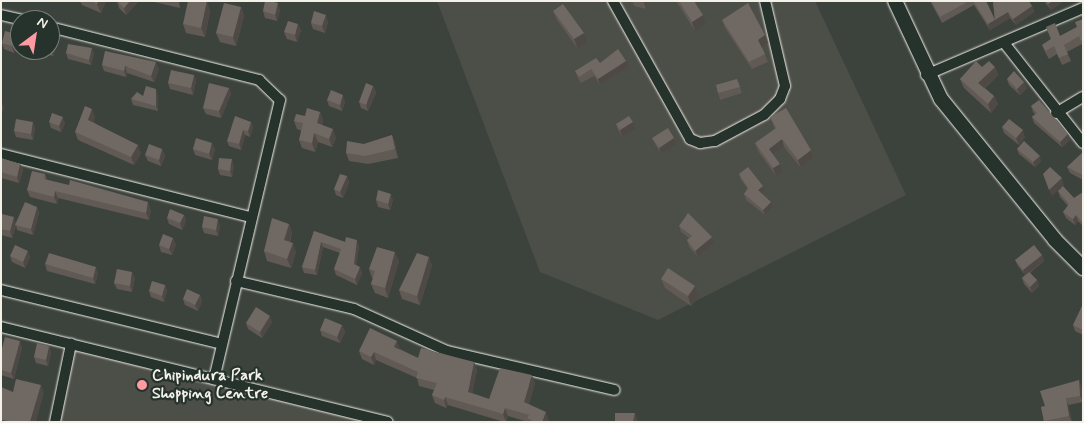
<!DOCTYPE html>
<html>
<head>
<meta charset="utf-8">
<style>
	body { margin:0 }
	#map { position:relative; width:1084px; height:423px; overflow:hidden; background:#3c433d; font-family:Mynerve,sans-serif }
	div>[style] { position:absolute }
	.built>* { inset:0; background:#4c4e48 }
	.roads { filter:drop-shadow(0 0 1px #f4f1e8) drop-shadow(0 0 1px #f4f1e8) }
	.minor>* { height:10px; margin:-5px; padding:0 5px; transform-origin:5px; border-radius:5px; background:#26332d }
	.tertiary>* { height:14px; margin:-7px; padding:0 7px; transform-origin:7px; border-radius:7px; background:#26332d }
	.wall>* { inset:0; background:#605954 }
	.shaded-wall>* { inset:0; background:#4e4945 }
	.building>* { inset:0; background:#706862 }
	.dots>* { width:14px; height:14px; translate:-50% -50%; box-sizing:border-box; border:2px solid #26332d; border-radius:50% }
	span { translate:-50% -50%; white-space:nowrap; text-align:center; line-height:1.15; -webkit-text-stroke:4.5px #26332d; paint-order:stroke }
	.poi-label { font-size:16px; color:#f4f1e8; font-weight:700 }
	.left { translate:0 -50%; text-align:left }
	.frame { position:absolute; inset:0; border:2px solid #f4f1e8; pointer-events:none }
	.north { position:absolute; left:10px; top:10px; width:50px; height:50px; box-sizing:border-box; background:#26332d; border:1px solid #787f78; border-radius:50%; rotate:31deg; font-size:14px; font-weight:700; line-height:20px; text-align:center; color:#f4f1e8 }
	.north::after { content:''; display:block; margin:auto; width:18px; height:22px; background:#ff9aa2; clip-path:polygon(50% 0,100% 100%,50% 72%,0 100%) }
</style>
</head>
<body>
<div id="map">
	<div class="built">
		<div style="clip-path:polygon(437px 1px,815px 1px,906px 195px,658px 320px,540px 272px)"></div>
		<div style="clip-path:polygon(75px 350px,357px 420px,357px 422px,60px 422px)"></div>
	</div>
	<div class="roads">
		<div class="minor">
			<div style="left:613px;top:1px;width:158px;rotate:60.8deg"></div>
			<div style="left:690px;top:139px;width:11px;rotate:22deg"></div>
			<div style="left:700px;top:143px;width:15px;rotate:-8deg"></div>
			<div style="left:715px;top:141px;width:55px;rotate:-28deg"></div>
			<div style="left:764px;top:115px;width:23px;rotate:-45deg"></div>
			<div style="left:780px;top:99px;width:14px;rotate:-69deg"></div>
			<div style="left:785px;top:86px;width:87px;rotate:-103.2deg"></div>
			<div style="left:1px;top:15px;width:22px;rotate:13deg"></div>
			<div style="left:50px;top:27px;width:216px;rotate:14.2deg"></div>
			<div style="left:259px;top:80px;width:29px;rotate:44deg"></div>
			<div style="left:280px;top:100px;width:287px;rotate:103.3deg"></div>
			<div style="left:1005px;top:44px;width:126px;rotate:51.8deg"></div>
			<div style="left:926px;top:75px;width:171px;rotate:-23.1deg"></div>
			<div style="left:1056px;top:113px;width:31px;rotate:-31deg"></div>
			<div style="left:1px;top:154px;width:257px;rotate:14.2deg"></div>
			<div style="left:236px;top:281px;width:121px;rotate:13.3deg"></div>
			<div style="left:354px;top:309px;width:102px;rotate:24.3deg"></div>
			<div style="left:447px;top:351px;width:172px;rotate:13.1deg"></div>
			<div style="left:1px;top:290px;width:224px;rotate:13.7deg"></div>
			<div style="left:1px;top:327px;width:398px;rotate:13.8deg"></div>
			<div style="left:55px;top:422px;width:80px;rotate:-78.4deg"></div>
		</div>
		<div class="tertiary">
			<div style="left:895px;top:1px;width:108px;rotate:64.9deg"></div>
			<div style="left:941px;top:99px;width:181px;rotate:51deg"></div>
			<div style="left:1055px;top:240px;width:40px;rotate:45deg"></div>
		</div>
	</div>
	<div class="wall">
		<div style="clip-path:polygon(80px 1px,106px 1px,101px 13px,82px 5px)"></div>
		<div style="clip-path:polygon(117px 1px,139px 1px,126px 15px,119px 8px)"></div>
		<div style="clip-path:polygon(150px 1px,179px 1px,180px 8px)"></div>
		<div style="clip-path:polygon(632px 1px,648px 1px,646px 9px,634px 6px)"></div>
		<div style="clip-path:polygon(676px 1px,694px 1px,706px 24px,695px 31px)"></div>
		<div style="clip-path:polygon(930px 1px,986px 1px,995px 20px,993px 1px,1032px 6px,1034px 12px,1016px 25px,1010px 18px,990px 30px,974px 5px,942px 23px)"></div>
		<div style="clip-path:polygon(1044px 1px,1064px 1px,1051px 10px)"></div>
		<div style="clip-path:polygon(241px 7px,244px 16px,236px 46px,220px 42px,216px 33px)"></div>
		<div style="clip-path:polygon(210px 10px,205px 37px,186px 33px,183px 24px)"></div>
		<div style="clip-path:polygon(280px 10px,277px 21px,265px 18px,263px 11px)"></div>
		<div style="clip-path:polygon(553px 11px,584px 33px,587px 42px,578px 49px,557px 20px)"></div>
		<div style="clip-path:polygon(1083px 19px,1083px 47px,1082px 44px,1067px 52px,1071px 61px,1062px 65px,1057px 54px,1049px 59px,1045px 52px,1042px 45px,1051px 39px,1046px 27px,1060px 36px,1077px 27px)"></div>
		<div style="clip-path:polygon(722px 20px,768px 43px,762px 47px,768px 62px,752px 69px,725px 28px)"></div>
		<div style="clip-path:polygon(328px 22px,325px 33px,313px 29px,311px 23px)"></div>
		<div style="clip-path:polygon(301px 30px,297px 42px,287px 39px,284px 32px)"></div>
		<div style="clip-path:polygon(18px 41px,14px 53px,4px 49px,2px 43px)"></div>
		<div style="clip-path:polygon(57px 44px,53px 56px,38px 52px,38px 50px,50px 50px)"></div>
		<div style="clip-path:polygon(66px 53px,94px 53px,91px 65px,68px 59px)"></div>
		<div style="clip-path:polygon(600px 63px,629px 67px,600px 85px,594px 76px,581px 83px,578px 78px,575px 71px)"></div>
		<div style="clip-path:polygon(102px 65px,159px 69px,154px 82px,127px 73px,126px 77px,104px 71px)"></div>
		<div style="clip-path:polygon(982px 67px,995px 67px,998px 75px,985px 88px,994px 96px,998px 104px,991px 113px,964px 88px,960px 79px)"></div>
		<div style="clip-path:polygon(194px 75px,196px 81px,193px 95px,170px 89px,168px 83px)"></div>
		<div style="clip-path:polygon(737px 79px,742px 93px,720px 100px,716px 85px)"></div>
		<div style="clip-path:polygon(1007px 79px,1024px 82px,1027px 88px,1020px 95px,1009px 85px)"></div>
		<div style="clip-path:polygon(373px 86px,376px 93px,368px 111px,361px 108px,359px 102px)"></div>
		<div style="clip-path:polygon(229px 88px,231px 94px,221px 118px,206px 114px,203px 108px)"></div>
		<div style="clip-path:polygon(158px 95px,158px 111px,133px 105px,131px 99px,143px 96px)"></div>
		<div style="clip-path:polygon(327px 100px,345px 102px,342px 111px,329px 106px)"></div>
		<div style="clip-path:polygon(1031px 106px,1070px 140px,1062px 147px,1034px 123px,1032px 117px,1035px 114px,1033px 112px)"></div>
		<div style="clip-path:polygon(320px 112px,323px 120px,322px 125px,336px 138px,332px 147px,318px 142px,315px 152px,302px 148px,299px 140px,302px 131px,297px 129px,294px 121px,305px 116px)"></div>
		<div style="clip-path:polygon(95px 117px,93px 122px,141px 153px,134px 165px,78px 140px,75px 132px)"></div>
		<div style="clip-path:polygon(770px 117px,811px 150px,814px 157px,801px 168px,784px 147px,773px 155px,782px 172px,776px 176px,758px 151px,755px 143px,775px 129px)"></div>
		<div style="clip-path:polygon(49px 122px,65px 123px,61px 132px,51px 128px)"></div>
		<div style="clip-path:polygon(251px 122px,253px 127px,250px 137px,245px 135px,241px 150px,229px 146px,227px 141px)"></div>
		<div style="clip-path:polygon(616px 124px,635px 129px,622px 137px,618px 130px)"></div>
		<div style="clip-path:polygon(1002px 127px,1025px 137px,1019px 145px,1004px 133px)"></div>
		<div style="clip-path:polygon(35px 128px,33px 140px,16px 137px,14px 131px)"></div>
		<div style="clip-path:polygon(392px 135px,395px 143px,398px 158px,368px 164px,349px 161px,346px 153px,364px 144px)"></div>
		<div style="clip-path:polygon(652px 138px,674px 138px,676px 145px,661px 154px,655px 144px)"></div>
		<div style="clip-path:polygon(162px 149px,165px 156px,161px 166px,148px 161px,145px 155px)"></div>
		<div style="clip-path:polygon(193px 149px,215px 149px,212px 160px,195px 155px)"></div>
		<div style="clip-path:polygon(1017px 149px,1041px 161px,1035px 167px,1019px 154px)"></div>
		<div style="clip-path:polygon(1083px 152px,1083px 180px,1070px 173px,1067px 167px)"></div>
		<div style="clip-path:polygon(1px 158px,20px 164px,23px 170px,19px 183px,1px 178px)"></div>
		<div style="clip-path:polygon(234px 166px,232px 177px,220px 175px,218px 169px)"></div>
		<div style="clip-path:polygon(45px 174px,47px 180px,151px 210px,149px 220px,58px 198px,57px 204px,30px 197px,27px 190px)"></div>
		<div style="clip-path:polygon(739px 174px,763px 186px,765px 192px,762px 194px,773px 207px,765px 215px,746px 200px,744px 194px,748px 189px,741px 180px)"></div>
		<div style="clip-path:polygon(347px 176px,349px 183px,343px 198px,336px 195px,334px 189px)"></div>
		<div style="clip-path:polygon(1058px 191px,1074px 198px,1083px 192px,1083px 226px,1078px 221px,1075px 225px,1066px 218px,1063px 212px,1068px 206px,1060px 197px)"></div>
		<div style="clip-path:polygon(376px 200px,393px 200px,390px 210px,378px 207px)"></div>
		<div style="clip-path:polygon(37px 207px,39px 213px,33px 235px,17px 230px,16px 225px,12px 238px,1px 235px,1px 217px,16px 223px)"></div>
		<div style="clip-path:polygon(184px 215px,186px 221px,182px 230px,169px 224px,167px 218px)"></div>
		<div style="clip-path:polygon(289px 224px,292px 233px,290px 242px,296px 252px,291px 268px,267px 261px,264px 251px)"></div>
		<div style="clip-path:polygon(220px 226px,218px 236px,204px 233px,202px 227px)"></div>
		<div style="clip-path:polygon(679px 226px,712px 237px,714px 243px,698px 257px,689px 247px,687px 240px,689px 238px,681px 232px)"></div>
		<div style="clip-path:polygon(314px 231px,345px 242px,359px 246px,356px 265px,362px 273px,357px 285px,336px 275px,334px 269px,340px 253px,323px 247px,317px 275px,304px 273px,302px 267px)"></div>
		<div style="clip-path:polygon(176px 244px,172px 255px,161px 252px,159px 245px)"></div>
		<div style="clip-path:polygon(1042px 255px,1044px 261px,1030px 273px,1037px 280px,1039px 286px,1032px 293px,1024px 284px,1022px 278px,1025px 275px,1018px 266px,1015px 260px)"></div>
		<div style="clip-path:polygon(10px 256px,30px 257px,25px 268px,12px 262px)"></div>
		<div style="clip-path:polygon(399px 261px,388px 298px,375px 293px,371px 284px,373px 278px,372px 278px,369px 269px)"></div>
		<div style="clip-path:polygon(45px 264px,98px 273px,95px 284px,47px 271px)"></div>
		<div style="clip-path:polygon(432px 265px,420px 305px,402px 299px,399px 290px)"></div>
		<div style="clip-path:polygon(135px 278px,132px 292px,117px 289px,114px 283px)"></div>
		<div style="clip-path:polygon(661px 279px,695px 286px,699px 295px,691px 306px,665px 288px)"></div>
		<div style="clip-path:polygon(165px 285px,167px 291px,164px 302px,151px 297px,149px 291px)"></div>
		<div style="clip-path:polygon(200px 295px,202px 301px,198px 311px,185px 305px,183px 299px)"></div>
		<div style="clip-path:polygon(1083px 304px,1083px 335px,1075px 331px,1073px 325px)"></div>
		<div style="clip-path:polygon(272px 322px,262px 338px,248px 329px,246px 323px)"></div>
		<div style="clip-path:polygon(342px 325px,345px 332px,340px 343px,322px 336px,320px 330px)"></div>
		<div style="clip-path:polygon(49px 346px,51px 352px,48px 366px,36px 363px,34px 357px)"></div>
		<div style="clip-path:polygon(22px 347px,14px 379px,1px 375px,1px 352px)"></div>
		<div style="clip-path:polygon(400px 349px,418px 358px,474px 362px,477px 370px,472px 393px,489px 399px,535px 383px,529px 404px,549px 420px,548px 422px,528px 422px,508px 416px,506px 422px,504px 422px,448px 405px,446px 408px,435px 403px,432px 395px,434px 390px,419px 386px,417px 378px,376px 360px,374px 365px,362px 359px,359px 351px)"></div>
		<div style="clip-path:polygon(1079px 380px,1081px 386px,1083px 402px,1068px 405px,1072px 422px,1044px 422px,1041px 407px,1045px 406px)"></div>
	</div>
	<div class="shaded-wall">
		<div style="clip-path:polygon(98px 1px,106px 1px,101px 13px,97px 4px)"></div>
		<div style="clip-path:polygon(130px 1px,139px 1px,126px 15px,124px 8px)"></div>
		<div style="clip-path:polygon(207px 1px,210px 10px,205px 37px,201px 28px)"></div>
		<div style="clip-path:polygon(644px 1px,648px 1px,646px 9px,644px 2px)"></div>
		<div style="clip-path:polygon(1053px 1px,1064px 1px,1051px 10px,1048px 4px)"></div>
		<div style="clip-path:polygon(278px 3px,280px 10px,277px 21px,275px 15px)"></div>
		<div style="clip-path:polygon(1032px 6px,1034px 12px,1016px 25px,1013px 19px)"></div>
		<div style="clip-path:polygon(241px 7px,244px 16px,236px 46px,233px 37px)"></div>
		<div style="clip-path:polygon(1008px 12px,1010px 18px,990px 30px,988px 24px)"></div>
		<div style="clip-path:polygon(326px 15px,328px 22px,325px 33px,322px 26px)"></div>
		<div style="clip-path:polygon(703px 15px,706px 24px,695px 31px,692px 22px)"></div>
		<div style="clip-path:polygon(298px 24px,301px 30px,297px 42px,295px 35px)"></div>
		<div style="clip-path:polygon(584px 33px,587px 42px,578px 49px,574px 39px)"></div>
		<div style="clip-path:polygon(16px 34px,18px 41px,14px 53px,12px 46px)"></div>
		<div style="clip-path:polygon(765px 35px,768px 43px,761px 48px,758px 40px)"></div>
		<div style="clip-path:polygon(55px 38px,57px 44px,53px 56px,51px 50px)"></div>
		<div style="clip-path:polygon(92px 48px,94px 53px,91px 65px,89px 60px)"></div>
		<div style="clip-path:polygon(626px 61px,629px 67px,600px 85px,598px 79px)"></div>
		<div style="clip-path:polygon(156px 62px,159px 69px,154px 82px,151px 76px)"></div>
		<div style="clip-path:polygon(125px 66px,127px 73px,126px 77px,124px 71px)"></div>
		<div style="clip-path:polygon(995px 67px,998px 75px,981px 91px,978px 83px)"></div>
		<div style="clip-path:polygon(194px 75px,196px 81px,193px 95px,191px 88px)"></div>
		<div style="clip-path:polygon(1024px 82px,1027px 88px,1020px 95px,1017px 89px)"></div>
		<div style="clip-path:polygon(373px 86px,376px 93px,368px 111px,366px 105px)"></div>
		<div style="clip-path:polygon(229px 88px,231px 94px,221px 118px,219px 111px)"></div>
		<div style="clip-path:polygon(156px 89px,158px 95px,158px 111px,156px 106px)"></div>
		<div style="clip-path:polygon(343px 95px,345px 102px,342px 111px,340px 105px)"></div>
		<div style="clip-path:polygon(994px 96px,998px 104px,991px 113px,988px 104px)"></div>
		<div style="clip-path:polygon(2px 103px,4px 109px,1px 114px,1px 104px)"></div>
		<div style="clip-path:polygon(92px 109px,95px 117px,91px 128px,88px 120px)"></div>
		<div style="clip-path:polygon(320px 112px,323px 120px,320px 132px,317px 123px)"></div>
		<div style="clip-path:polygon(63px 117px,65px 123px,61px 132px,59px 126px)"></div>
		<div style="clip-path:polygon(33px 122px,35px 128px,33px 140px,31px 134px)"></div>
		<div style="clip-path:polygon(251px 122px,253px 127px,250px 137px,248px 131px)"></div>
		<div style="clip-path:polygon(633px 122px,635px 129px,622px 137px,620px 130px)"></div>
		<div style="clip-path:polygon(333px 129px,336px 138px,332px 147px,329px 139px)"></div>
		<div style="clip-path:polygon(243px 130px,245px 135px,241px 150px,239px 144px)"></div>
		<div style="clip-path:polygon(1023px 130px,1025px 137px,1019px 145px,1016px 138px)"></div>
		<div style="clip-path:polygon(314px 133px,318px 142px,315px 152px,312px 143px)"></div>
		<div style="clip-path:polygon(1068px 134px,1070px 140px,1062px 147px,1060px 142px)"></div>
		<div style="clip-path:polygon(392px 135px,395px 143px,398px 158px,395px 149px)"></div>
		<div style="clip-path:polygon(674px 138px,676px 145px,661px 154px,659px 148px)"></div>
		<div style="clip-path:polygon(782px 139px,784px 147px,771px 156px,769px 149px)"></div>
		<div style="clip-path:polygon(212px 143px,215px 149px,212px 160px,209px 154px)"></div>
		<div style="clip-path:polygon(138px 145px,141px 153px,134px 165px,131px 157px)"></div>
		<div style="clip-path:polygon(162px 149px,165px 156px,161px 166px,159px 160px)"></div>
		<div style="clip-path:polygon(811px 150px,814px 157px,801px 168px,798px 160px)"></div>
		<div style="clip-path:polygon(1040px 156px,1041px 161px,1035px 167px,1033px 162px)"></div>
		<div style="clip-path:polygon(232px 159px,234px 166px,232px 177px,230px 171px)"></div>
		<div style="clip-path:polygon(20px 164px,23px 170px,19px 183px,17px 177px)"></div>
		<div style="clip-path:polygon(780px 164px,782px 172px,776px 176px,773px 168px)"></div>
		<div style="clip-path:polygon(347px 176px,349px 183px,343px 198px,340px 192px)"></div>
		<div style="clip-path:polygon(1062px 178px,1064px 185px,1052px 196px,1049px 190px)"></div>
		<div style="clip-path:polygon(763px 186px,765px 192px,760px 195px,758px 190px)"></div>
		<div style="clip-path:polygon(55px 191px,58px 198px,57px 204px,54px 197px)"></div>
		<div style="clip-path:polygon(391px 194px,393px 200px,390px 210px,388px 204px)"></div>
		<div style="clip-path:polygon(148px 202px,151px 210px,149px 220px,146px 213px)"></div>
		<div style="clip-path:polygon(771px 202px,773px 207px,765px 215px,763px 210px)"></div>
		<div style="clip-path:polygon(37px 207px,39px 213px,33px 235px,31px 229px)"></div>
		<div style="clip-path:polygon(184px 215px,186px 221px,182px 230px,180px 223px)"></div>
		<div style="clip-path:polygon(1076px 215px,1078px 221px,1075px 225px,1073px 219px)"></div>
		<div style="clip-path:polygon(14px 217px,16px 224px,12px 238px,10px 231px)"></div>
		<div style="clip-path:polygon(218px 219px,220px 226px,218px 236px,216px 230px)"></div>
		<div style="clip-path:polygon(289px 224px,292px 233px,287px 249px,284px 240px)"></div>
		<div style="clip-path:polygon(712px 237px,714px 243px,698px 257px,695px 251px)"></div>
		<div style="clip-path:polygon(173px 238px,176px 244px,172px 255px,169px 249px)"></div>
		<div style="clip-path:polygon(357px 240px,359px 246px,356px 270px,354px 264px)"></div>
		<div style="clip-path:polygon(321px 242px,323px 247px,317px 275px,315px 270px)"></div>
		<div style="clip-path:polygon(293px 243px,296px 252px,291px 268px,287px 259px)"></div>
		<div style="clip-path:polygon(28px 251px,30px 257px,25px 268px,23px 262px)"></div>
		<div style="clip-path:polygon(395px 252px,399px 261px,388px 298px,385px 288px)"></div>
		<div style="clip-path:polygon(1042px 255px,1044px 261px,1025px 276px,1023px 270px)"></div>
		<div style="clip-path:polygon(429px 257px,432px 265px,420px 305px,417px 296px)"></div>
		<div style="clip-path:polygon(96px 267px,98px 273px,95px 284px,93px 278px)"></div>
		<div style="clip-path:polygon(360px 267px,362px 273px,357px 285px,355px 279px)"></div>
		<div style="clip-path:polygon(132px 272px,135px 278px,132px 292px,130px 286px)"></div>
		<div style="clip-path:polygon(1037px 280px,1039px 286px,1032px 293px,1030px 287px)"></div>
		<div style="clip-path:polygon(165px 285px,167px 291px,164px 302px,162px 296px)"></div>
		<div style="clip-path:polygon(695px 286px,699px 295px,691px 306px,688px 296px)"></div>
		<div style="clip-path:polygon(200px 295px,202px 301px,198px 311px,195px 305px)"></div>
		<div style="clip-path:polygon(270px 316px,272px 322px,262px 338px,260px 332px)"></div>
		<div style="clip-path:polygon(342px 325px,345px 332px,340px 343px,337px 337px)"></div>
		<div style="clip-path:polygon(20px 341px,22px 347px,14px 379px,11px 373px)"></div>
		<div style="clip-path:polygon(397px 341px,400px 349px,397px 355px,394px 347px)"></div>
		<div style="clip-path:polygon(49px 346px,51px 352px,48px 366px,46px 360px)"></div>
		<div style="clip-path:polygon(374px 352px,376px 360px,374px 365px,371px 357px)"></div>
		<div style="clip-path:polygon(474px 362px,477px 370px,471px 400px,468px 392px)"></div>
		<div style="clip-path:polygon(532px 375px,535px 383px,527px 410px,524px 402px)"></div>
		<div style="clip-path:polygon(1079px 380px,1081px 386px,1083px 402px,1080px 396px)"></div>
		<div style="clip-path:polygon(41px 385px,44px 393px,36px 422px,30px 422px)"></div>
		<div style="clip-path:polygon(445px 397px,448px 405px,446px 408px,444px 400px)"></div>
		<div style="clip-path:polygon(1066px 398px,1068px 405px,1072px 422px,1069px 416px)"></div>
		<div style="clip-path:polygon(505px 408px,508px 416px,506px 422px,503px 414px)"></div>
		<div style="clip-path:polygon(546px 412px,549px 420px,548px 422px,542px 422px)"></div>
		<div style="clip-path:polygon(635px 413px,638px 421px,638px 422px,633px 422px)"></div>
	</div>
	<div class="building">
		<div style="clip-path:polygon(91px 1px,98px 1px,97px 4px)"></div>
		<div style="clip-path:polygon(117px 1px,130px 1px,124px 8px)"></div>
		<div style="clip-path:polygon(188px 1px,207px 1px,201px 28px,183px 24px)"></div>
		<div style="clip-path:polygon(265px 1px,270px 1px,278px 3px,275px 15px,263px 11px)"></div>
		<div style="clip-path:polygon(679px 1px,694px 1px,703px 15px,692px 22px)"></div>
		<div style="clip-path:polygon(931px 1px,969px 1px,940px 17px)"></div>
		<div style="clip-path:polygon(973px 1px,986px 1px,995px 20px,993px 1px,1029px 1px,1032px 6px,1013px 19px,1008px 12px,988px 24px)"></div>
		<div style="clip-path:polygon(1046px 1px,1053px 1px,1048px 4px)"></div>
		<div style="clip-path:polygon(224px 3px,241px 7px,233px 37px,216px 33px)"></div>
		<div style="clip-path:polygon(748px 3px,765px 35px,758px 40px,765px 54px,749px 62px,722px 20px)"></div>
		<div style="clip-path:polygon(563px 4px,584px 33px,574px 39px,553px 11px)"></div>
		<div style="clip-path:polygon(314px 11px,326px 15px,322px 26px,311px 23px)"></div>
		<div style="clip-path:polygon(1083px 19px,1083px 40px,1081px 41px,1079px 36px,1064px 45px,1068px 54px,1059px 58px,1054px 46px,1046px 51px,1042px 45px,1051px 39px,1046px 27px,1055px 23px,1060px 36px,1077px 27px,1075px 22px)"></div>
		<div style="clip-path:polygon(288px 21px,298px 24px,295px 35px,284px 32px)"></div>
		<div style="clip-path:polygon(5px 31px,16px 34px,12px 46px,2px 43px)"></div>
		<div style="clip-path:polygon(50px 36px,55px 38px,51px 50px,50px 50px)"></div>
		<div style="clip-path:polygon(68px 44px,92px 48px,89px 60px,66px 53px)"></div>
		<div style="clip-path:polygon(618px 49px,626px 61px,598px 79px,591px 69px,579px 77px,575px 71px,596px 58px,600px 63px)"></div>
		<div style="clip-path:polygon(105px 51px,156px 62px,151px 76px,125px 66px,124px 71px,102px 65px)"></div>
		<div style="clip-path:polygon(976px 61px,982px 67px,989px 61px,995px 67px,978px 83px,994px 96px,988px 104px,960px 79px)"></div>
		<div style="clip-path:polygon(171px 70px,194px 75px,191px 88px,168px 83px)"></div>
		<div style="clip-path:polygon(1014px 71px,1024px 82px,1017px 89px,1007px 79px)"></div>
		<div style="clip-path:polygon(737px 79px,740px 87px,718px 93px,716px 85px)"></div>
		<div style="clip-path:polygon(209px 83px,229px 88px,219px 111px,203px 108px)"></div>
		<div style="clip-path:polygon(366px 83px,373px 86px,366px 105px,359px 102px)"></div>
		<div style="clip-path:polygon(146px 86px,156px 89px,156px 106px,131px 99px,137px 92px,143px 96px)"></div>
		<div style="clip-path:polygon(331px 90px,343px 95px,340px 105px,327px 100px)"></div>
		<div style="clip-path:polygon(1039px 100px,1068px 134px,1060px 142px,1032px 117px,1037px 113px,1031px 106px)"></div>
		<div style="clip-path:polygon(85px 106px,92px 109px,88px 120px,138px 145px,131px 157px,75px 132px)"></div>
		<div style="clip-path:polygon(307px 108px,320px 112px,317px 123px,333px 129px,329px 139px,314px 133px,312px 143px,299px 140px,303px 123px,294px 121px,296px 114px,305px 116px)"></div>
		<div style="clip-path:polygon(786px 108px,811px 150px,798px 160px,782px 139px,769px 149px,780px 164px,773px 168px,755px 143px,776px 128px,770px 117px)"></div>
		<div style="clip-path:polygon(52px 113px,63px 117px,59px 126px,49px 122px)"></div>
		<div style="clip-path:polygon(235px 116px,251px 122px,248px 131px,243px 130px,239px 144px,227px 141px)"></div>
		<div style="clip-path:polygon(629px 116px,633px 122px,620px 130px,616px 124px)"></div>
		<div style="clip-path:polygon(16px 119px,33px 122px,31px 134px,14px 131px)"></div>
		<div style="clip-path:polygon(1009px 119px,1023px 130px,1016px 138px,1002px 127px)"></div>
		<div style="clip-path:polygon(668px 128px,674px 138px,659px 148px,652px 138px)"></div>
		<div style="clip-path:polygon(392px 135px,395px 149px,365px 156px,346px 153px,347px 141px,364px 144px)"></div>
		<div style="clip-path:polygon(196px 138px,212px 143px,209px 154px,193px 149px)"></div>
		<div style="clip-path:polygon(1024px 141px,1040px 156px,1033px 162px,1017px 149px)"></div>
		<div style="clip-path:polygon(149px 144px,162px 149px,159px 160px,145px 155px)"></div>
		<div style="clip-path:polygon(1083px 152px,1083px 175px,1067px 167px)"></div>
		<div style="clip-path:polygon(1px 158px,20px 164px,17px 177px,1px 172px)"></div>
		<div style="clip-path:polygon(219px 158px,232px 159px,230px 171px,218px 169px)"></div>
		<div style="clip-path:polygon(748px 167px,763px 186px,758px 190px,771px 202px,763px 210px,744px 194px,748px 188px,739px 174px)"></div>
		<div style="clip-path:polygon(1050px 167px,1062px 178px,1049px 190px,1043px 174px)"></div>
		<div style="clip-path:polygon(32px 171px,45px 174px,44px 179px,69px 185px,70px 180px,148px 202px,146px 213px,55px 191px,54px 197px,27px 190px)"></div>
		<div style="clip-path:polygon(340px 174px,347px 176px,340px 192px,334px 189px)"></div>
		<div style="clip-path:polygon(1063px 186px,1074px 198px,1083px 192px,1083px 206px,1081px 208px,1083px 210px,1083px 223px,1076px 215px,1073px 219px,1063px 212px,1069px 204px,1058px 191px)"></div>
		<div style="clip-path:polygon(378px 190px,391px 194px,388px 204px,376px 200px)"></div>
		<div style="clip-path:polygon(25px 202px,37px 207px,31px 229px,15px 225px)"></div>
		<div style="clip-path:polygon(170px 209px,184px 215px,180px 223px,167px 218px)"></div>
		<div style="clip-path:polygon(688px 213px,712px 237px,695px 251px,687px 240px,692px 236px,679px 226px)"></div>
		<div style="clip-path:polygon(2px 214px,14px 217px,10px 231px,1px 229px)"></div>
		<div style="clip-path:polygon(204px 216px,218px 219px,216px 230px,202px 227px)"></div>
		<div style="clip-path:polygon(272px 218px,289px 224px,284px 240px,293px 243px,287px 259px,264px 251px)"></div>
		<div style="clip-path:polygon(314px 231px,345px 242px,346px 237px,357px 240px,354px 264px,360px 267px,355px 279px,334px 269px,341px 249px,321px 242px,315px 270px,302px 267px)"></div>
		<div style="clip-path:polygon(163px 234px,173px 238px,169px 249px,159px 245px)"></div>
		<div style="clip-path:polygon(15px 245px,28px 251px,23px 262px,10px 256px)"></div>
		<div style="clip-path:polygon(1034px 245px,1042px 255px,1023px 270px,1015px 260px)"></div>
		<div style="clip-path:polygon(377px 247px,395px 252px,385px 288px,371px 284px,375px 271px,369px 269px)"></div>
		<div style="clip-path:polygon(49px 253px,96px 267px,93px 278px,45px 264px)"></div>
		<div style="clip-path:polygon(417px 253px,429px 257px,417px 296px,399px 290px)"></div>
		<div style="clip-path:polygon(668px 268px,695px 286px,688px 296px,661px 279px)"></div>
		<div style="clip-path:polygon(117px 269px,132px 272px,130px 286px,114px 283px)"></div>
		<div style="clip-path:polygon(1029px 272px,1037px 280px,1030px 287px,1022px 278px)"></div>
		<div style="clip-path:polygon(152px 281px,165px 285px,162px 296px,149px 291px)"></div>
		<div style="clip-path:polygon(187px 289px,200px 295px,195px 305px,183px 299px)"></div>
		<div style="clip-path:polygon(1083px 304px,1083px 330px,1073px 325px)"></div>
		<div style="clip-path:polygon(256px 307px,270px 316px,260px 332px,246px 323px)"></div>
		<div style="clip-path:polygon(325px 318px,342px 325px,337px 337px,320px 330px)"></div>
		<div style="clip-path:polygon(370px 328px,397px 341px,394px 347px,418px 358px,421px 348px,474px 362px,468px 392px,489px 399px,500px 368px,532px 375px,524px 402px,546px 412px,542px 422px,535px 422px,527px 418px,529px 415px,505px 408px,503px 414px,445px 397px,444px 400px,432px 395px,437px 383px,416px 378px,418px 372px,374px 352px,371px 357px,359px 351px)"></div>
		<div style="clip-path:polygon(5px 337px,20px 341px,11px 373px,1px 370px,1px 352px)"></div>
		<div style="clip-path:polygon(37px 343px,49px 346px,46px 360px,34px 357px)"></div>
		<div style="clip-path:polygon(16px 379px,41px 385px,30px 422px,8px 422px,8px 421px,1px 420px,1px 387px,13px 392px)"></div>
		<div style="clip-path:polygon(1079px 380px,1080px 396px,1066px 398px,1069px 416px,1044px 421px,1041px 407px,1045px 406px,1040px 391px)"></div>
		<div style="clip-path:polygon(615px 413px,635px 413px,633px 422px,615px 422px)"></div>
	</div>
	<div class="dots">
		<div style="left:142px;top:385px;background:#ff9aa2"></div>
	</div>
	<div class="poi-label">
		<span class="left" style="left:152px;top:385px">Chipindura Park<br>Shopping Centre</span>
	</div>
	<div class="frame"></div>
	<div class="north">N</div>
</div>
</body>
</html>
